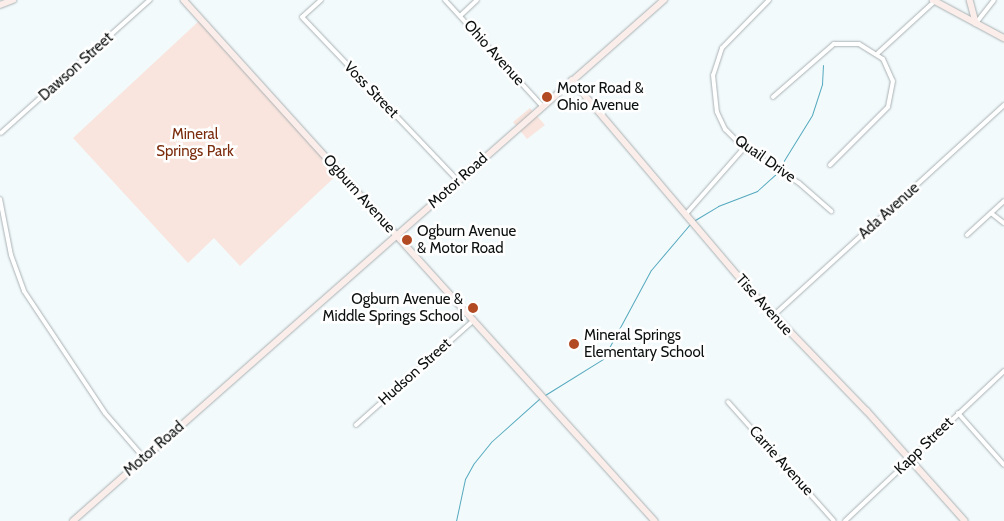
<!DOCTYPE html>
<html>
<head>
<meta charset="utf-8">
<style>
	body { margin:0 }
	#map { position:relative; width:1004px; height:521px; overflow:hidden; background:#f2fafc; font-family:Cabin,sans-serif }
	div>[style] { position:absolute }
	.green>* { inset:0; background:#f9e5de }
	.stream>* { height:1px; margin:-0.5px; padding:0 0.5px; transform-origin:0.5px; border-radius:0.5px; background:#55a9be }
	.roads { filter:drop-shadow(0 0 1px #aab1b3) drop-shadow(0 0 1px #aab1b3) }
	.street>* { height:4px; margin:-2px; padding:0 2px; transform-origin:2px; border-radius:2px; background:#fff }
	.secondary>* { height:5.5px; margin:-2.75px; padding:0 2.75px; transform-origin:2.75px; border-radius:2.75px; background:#fbeeea }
	.dots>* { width:14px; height:14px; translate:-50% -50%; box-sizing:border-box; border:2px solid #fff; border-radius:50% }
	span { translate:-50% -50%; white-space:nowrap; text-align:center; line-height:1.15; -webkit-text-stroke:5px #fff; paint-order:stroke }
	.street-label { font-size:15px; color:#0d1010 }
	.poi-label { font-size:15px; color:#0d1010 }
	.left { translate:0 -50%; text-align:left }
	.right { translate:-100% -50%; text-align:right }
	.park-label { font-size:15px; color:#7b2c0d }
</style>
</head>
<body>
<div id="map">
	<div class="green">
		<div style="clip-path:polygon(200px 20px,339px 173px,240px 266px,214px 238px,188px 263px,73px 138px)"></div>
		<div style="clip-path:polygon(530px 108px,545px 125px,527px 139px,513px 122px)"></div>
	</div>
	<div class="stream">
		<div style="left:695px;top:220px;width:27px;rotate:-31deg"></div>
		<div style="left:718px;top:206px;width:42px;rotate:-21deg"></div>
		<div style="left:757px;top:191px;width:24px;rotate:-42deg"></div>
		<div style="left:775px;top:175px;width:70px;rotate:-58.3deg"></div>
		<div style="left:812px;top:115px;width:33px;rotate:-72deg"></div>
		<div style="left:822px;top:84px;width:19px;rotate:-87deg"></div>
		<div style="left:545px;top:395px;width:68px;rotate:-31.8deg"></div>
		<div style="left:603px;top:359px;width:101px;rotate:-61.7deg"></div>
		<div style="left:651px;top:270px;width:60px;rotate:-49.7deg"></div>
		<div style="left:456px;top:521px;width:43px;rotate:-77.9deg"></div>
		<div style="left:465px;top:479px;width:18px;rotate:-61deg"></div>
		<div style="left:474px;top:463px;width:28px;rotate:-51deg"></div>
		<div style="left:492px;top:441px;width:64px;rotate:-41.9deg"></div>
	</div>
	<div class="roads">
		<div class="street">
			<div style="left:321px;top:0;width:25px;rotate:138deg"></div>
			<div style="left:302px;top:17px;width:225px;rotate:46.4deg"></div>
			<div style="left:445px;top:0;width:144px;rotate:47.5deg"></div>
			<div style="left:769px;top:0;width:67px;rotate:134.4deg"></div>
			<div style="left:722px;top:48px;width:28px;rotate:108deg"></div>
			<div style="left:713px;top:75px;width:37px;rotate:84deg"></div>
			<div style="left:717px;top:112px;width:19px;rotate:65deg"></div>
			<div style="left:725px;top:129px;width:27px;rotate:45deg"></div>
			<div style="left:744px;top:148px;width:65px;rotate:32.5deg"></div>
			<div style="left:799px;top:183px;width:43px;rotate:41.2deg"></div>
			<div style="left:460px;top:16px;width:23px;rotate:-43deg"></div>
			<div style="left:976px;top:23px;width:29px;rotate:-52deg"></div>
			<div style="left:878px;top:53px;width:77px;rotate:-42.4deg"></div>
			<div style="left:773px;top:97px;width:81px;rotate:-41deg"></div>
			<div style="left:834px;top:44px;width:25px"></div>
			<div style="left:859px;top:44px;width:28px;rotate:32deg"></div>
			<div style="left:883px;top:59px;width:24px;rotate:66deg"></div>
			<div style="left:893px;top:81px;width:26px;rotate:101deg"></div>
			<div style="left:888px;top:107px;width:82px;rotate:135deg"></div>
			<div style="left:1px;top:133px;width:200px;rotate:-41.8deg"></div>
			<div style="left:0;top:199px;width:57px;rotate:78.9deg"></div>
			<div style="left:11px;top:255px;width:38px;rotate:70deg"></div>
			<div style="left:24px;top:291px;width:146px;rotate:56.4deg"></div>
			<div style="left:105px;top:413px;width:60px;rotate:49.1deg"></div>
			<div style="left:991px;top:213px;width:16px;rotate:38deg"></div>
			<div style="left:686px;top:214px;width:88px;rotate:-48.7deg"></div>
			<div style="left:967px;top:235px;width:50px;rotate:-42.6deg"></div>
			<div style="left:773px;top:316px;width:313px;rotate:-42.4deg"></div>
			<div style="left:728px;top:402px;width:159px;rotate:48.3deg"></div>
			<div style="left:958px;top:413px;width:69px;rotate:48.5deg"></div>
			<div style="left:356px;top:425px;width:158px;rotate:-41.7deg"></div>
			<div style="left:845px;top:521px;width:219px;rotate:-43.3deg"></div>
		</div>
		<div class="secondary">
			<div style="left:184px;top:0;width:702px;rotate:47.89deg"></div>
			<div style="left:933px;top:0;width:81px;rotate:28.2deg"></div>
			<div style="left:970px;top:0;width:24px;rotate:75deg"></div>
			<div style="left:0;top:5px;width:14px;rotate:-21deg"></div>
			<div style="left:572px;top:80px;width:275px;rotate:49.7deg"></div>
			<div style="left:750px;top:290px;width:168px;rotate:46deg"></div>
			<div style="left:867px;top:411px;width:147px;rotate:48.3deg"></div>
			<div style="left:73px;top:521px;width:788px;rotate:-41.4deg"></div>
		</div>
	</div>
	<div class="dots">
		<div style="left:547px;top:97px;background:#b24b24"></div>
		<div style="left:407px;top:240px;background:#b24b24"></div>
		<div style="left:473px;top:308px;background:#b24b24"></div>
		<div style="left:574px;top:344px;background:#b24b24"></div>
	</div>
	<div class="street-label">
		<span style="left:494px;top:53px;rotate:48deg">Ohio Avenue</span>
		<span style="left:76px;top:67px;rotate:-42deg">Dawson Street</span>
		<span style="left:371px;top:90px;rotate:46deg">Voss Street</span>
		<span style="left:765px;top:159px;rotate:35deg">Quail Drive</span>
		<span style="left:458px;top:181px;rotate:-42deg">Motor Road</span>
		<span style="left:359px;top:194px;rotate:48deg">Ogburn Avenue</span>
		<span style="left:889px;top:211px;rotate:-42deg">Ada Avenue</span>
		<span style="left:764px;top:305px;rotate:48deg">Tise Avenue</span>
		<span style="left:415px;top:372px;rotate:-42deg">Hudson Street</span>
		<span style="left:924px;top:446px;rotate:-44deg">Kapp Street</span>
		<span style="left:154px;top:449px;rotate:-41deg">Motor Road</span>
		<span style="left:781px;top:461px;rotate:48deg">Carrie Avenue</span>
	</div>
	<div class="poi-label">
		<span class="left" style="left:557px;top:97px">Motor Road &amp;<br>Ohio Avenue</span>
		<span class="left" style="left:417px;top:240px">Ogburn Avenue<br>&amp; Motor Road</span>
		<span class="right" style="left:463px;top:308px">Ogburn Avenue &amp;<br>Middle Springs School</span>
		<span class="left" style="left:584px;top:344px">Mineral Springs<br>Elementary School</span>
	</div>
	<div class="park-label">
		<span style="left:195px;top:143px">Mineral<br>Springs Park</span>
	</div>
</div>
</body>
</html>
